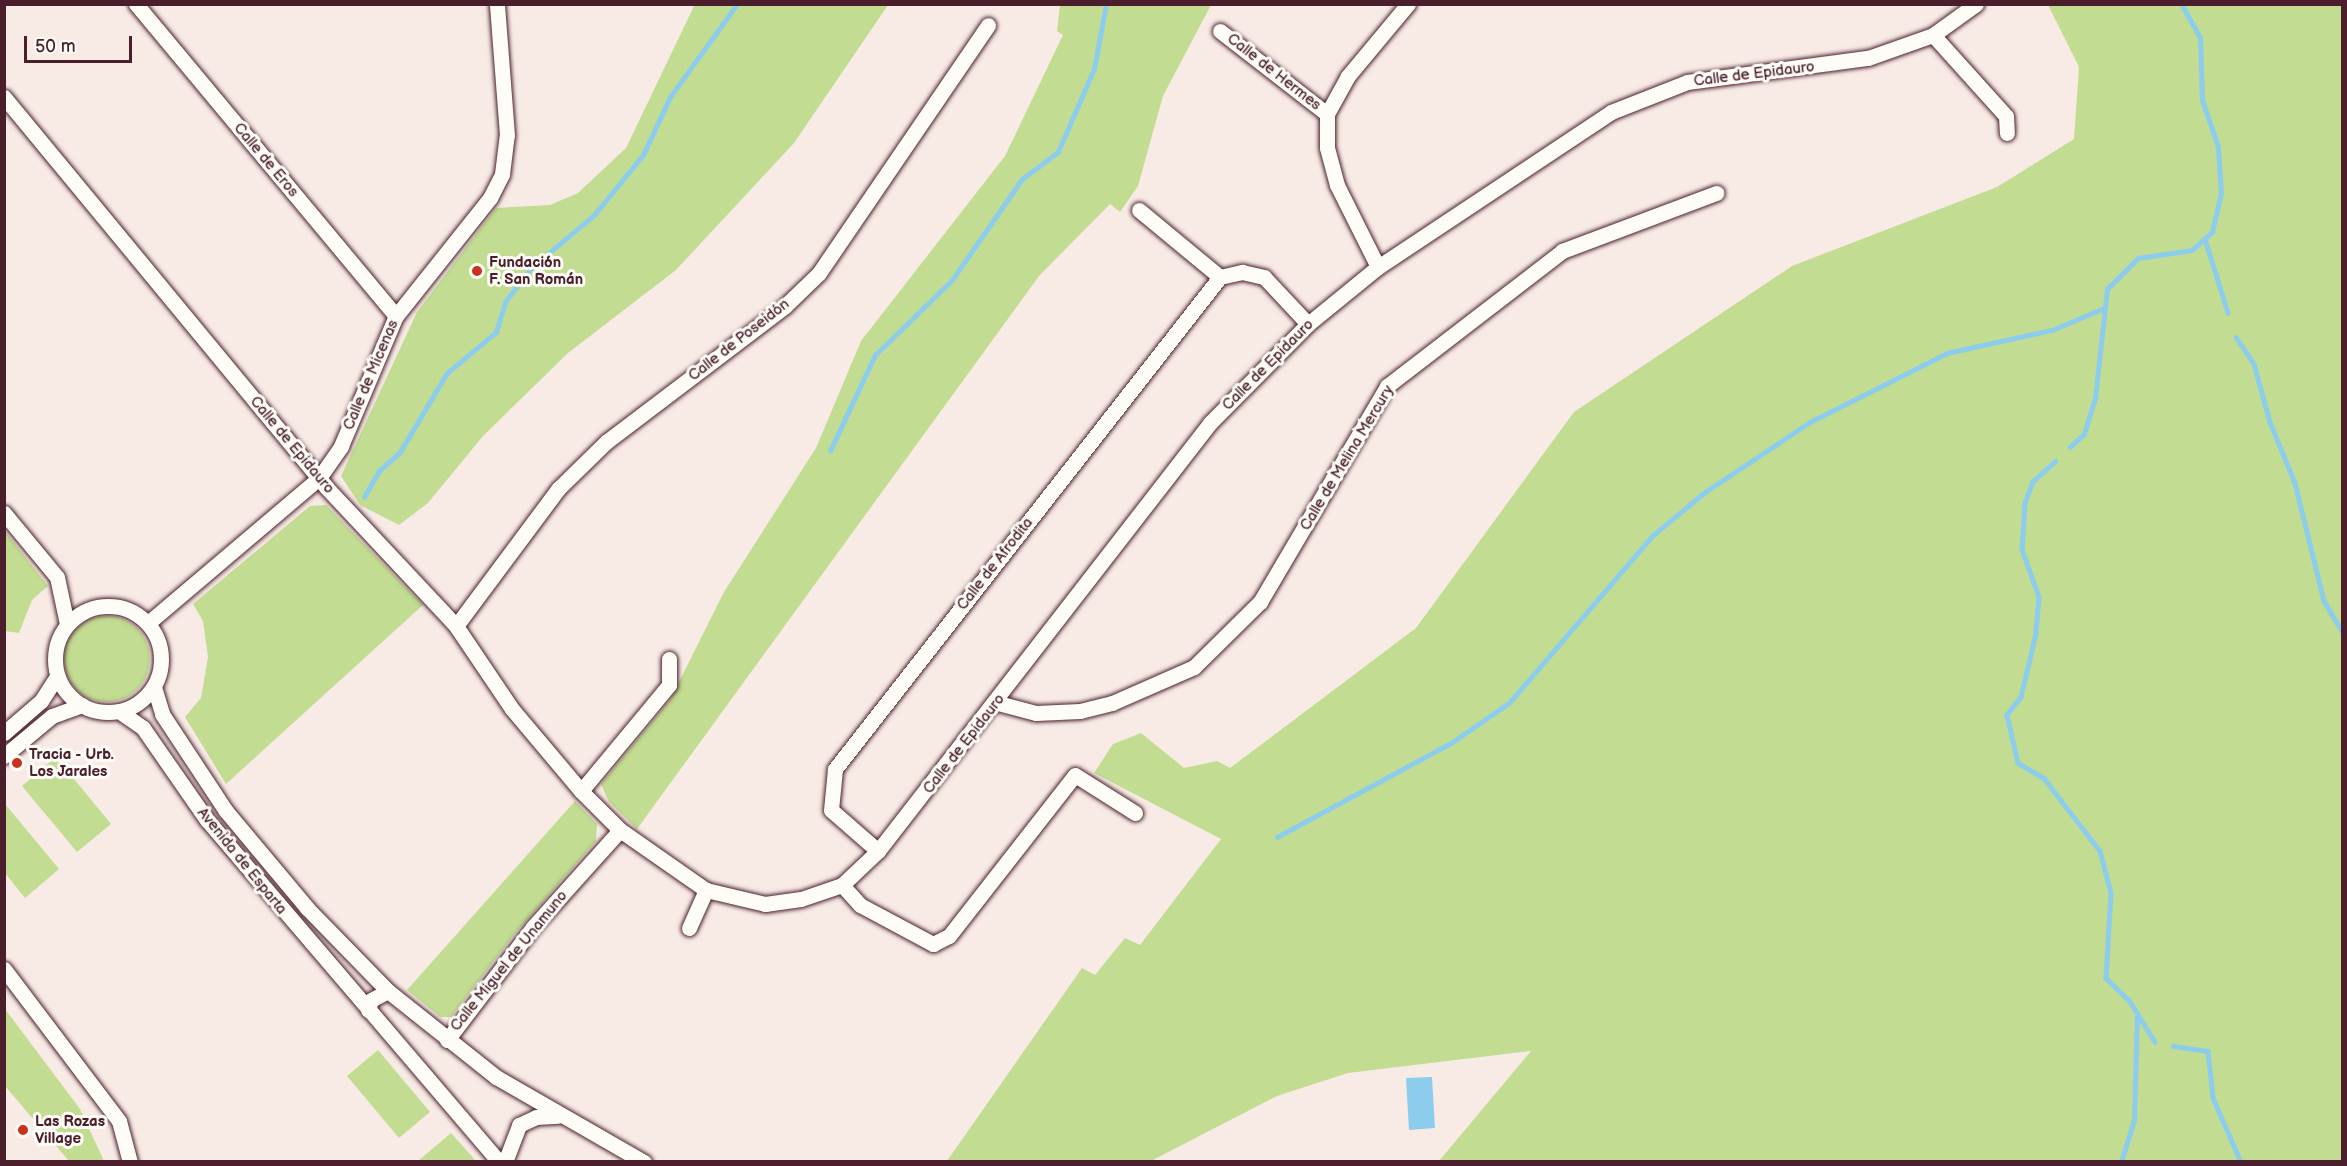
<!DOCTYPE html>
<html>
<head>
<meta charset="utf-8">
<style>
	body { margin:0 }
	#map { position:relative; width:2347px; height:1166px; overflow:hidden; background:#f8ebe6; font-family:"Balsamiq Sans",sans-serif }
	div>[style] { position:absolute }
	.green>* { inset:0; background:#c2dc92 }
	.round { border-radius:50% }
	.water>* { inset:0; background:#8ccced }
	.stream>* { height:4.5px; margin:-2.25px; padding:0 2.25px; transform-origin:2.25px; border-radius:2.25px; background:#8ccced }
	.roads { filter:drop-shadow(0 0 2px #4a1f2b) drop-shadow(0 0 2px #4a1f2b) }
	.minor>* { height:15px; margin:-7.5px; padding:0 7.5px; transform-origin:7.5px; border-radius:7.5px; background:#fdfcf7 }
	.minor>.ring { margin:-7.5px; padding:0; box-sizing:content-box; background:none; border:15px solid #fdfcf7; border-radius:50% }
	.dots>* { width:16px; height:16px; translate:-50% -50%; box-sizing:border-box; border:3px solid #fdfcf7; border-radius:50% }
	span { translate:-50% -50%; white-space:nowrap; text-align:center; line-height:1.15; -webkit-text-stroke:6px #fdfcf7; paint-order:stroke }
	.street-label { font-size:15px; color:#4a1f2b }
	.poi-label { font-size:15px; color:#4a1f2b; font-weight:700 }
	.left { translate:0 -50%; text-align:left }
	.frame { position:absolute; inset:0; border:6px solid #4a1f2b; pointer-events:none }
	.scale { position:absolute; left:24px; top:36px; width:108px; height:27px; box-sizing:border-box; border:3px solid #4a1f2b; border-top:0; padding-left:8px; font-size:18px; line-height:21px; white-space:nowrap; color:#4a1f2b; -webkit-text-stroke:4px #fdfcf7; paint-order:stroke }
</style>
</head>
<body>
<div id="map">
	<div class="green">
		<div style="clip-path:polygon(695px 4px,888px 5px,794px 143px,676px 270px,568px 353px,483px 436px,428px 503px,399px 525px,360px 505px,341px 476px,417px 312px,496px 208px,550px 205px,578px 193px,626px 148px)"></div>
		<div style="clip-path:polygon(1060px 5px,1211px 5px,1163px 96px,1138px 186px,1120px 212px,1110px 204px,1039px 276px,637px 829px,609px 802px,601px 784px,670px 700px,724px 592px,816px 448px,861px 341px,1005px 156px,1063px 35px,1057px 31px)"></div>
		<div style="clip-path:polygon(2048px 5px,2342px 5px,2342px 1161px,1439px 1161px,1531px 1051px,1348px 1073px,1277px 1096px,1151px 1161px,947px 1161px,1082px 968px,1095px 975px,1125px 938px,1140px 945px,1221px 839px,1094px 773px,1113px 744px,1141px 733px,1184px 768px,1217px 761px,1230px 768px,1416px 628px,1574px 412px,1792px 266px,1997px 187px,2074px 139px,2079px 67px)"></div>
		<div style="clip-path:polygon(326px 505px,423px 605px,226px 784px,185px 717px,201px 698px,208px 657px,203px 621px,193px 604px,310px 506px)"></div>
		<div style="clip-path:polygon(4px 530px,48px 586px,32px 600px,19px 633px,5px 631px)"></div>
		<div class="round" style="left:64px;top:616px;width:86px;height:86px"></div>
		<div style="clip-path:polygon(56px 757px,111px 824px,77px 852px,22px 786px)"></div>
		<div style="clip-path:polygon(575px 801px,597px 824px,596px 841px,517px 931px,451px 1017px,440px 1017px,407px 990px)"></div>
		<div style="clip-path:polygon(5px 804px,59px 869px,25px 898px,5px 873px)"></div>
		<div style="clip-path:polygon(5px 1009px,80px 1109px,104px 1161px,69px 1161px,5px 1086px)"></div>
		<div style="clip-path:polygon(378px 1050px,430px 1112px,399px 1138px,347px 1076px)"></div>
		<div style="clip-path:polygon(451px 1133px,476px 1161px,418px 1161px)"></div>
	</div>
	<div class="water">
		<div style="clip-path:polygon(1432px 1077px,1435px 1128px,1409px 1130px,1406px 1078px)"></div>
	</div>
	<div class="stream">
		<div style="left:2205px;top:239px;width:77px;rotate:72.7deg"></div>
		<div style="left:2236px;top:337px;width:32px;rotate:56deg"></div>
		<div style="left:2254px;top:364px;width:60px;rotate:74.6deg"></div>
		<div style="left:2270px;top:422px;width:66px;rotate:67.7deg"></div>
		<div style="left:2295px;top:483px;width:122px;rotate:76.2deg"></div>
		<div style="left:2324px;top:601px;width:35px;rotate:59deg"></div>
		<div style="left:2070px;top:447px;width:19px;rotate:-43deg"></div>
		<div style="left:2084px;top:434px;width:38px;rotate:-73deg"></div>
		<div style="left:2095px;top:398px;width:110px;rotate:-83.7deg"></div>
		<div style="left:2107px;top:289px;width:44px;rotate:-45deg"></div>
		<div style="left:2138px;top:258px;width:55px;rotate:-8.4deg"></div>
		<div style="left:2192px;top:250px;width:27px;rotate:-42deg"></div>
		<div style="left:2212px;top:232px;width:39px;rotate:-77deg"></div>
		<div style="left:2221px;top:194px;width:47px;rotate:-93.7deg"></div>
		<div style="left:2218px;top:147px;width:50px;rotate:-108.8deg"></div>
		<div style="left:2202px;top:100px;width:62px;rotate:-91.8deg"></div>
		<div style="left:2200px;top:38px;width:39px;rotate:-119deg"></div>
		<div style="left:830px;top:451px;width:106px;rotate:-64.9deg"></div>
		<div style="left:875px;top:355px;width:107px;rotate:-44.2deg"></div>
		<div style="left:952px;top:280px;width:123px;rotate:-55.3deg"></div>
		<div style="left:1022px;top:179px;width:45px;rotate:-36.9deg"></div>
		<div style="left:1058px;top:152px;width:90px;rotate:-66.6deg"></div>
		<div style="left:1094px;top:69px;width:66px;rotate:-79.5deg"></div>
		<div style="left:2056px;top:461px;width:31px;rotate:138deg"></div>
		<div style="left:2033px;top:482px;width:22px;rotate:111deg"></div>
		<div style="left:2025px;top:503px;width:46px;rotate:93.7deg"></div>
		<div style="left:2022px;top:549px;width:51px;rotate:70.5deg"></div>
		<div style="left:2039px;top:597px;width:37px;rotate:95deg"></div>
		<div style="left:2036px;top:634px;width:65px;rotate:103.4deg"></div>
		<div style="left:2021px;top:697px;width:23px;rotate:128deg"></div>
		<div style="left:2007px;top:715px;width:49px;rotate:77.1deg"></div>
		<div style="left:2018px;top:763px;width:30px;rotate:30deg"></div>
		<div style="left:2044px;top:778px;width:92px;rotate:52.5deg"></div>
		<div style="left:2100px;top:851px;width:43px;rotate:75.3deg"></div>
		<div style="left:2111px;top:893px;width:85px;rotate:93.4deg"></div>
		<div style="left:2106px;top:978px;width:32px;rotate:44deg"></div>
		<div style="left:2129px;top:1000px;width:49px;rotate:58.2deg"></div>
		<div style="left:364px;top:497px;width:30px;rotate:-60deg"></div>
		<div style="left:379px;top:471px;width:28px;rotate:-42deg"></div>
		<div style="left:400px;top:452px;width:92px;rotate:-59.3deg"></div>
		<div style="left:447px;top:373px;width:64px;rotate:-39.9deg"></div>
		<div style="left:496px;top:332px;width:31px;rotate:-73deg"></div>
		<div style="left:505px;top:302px;width:43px;rotate:-52.6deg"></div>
		<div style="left:531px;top:268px;width:82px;rotate:-40.1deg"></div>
		<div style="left:594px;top:215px;width:77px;rotate:-50.8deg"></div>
		<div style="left:643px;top:155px;width:64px;rotate:-65deg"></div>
		<div style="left:670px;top:97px;width:115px;rotate:-54.2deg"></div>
		<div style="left:1277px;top:837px;width:198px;rotate:-28.4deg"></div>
		<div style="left:1451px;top:743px;width:70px;rotate:-34.6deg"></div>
		<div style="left:1509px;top:703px;width:220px;rotate:-49.4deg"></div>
		<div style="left:1652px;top:536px;width:69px;rotate:-39.7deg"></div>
		<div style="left:1705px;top:492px;width:126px;rotate:-33.7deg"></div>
		<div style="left:1810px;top:422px;width:153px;rotate:-26.7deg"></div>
		<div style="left:1947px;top:353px;width:107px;rotate:-12.4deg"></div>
		<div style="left:2052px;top:330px;width:56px;rotate:-22.9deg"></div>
		<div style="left:2173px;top:1046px;width:35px;rotate:8deg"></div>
		<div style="left:2208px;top:1051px;width:47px;rotate:83.9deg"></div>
		<div style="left:2213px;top:1098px;width:70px;rotate:66.4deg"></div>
		<div style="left:2121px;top:1162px;width:44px;rotate:-72.8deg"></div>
		<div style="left:2134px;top:1120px;width:106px;rotate:-88.4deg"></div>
	</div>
	<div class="roads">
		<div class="minor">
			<div style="left:136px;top:4px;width:406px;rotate:50.2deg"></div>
			<div style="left:1220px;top:31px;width:135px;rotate:37.8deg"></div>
			<div style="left:1933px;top:35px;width:109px;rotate:48deg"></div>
			<div style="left:2006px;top:116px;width:17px;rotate:87deg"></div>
			<div style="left:4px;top:97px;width:507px;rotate:50.44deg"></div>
			<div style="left:327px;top:488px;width:189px;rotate:46.9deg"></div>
			<div style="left:456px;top:626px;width:100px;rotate:56deg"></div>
			<div style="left:512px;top:709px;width:107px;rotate:49.9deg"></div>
			<div style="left:581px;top:791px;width:55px;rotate:45deg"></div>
			<div style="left:620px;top:830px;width:105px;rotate:34.9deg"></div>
			<div style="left:706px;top:890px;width:61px;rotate:13.3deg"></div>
			<div style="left:765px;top:904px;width:36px;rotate:-8deg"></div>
			<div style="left:801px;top:899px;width:43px;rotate:-18.9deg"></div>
			<div style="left:842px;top:885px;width:50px;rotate:-43.4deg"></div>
			<div style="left:878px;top:851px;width:542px;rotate:-52.2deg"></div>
			<div style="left:1210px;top:423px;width:139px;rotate:-45.3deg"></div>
			<div style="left:1308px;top:324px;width:90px;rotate:-39.2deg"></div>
			<div style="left:1378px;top:267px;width:280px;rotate:-33.6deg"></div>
			<div style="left:1611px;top:112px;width:82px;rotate:-21.5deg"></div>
			<div style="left:1687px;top:82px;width:183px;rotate:-7.6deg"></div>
			<div style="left:1868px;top:58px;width:69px;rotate:-19.5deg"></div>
			<div style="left:1933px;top:35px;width:53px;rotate:-35.8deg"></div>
			<div style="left:1139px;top:210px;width:105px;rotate:39.6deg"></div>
			<div style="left:1378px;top:267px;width:92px;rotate:-116.6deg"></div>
			<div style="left:1337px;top:185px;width:38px;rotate:-105deg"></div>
			<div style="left:1327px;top:148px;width:34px;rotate:-90deg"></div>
			<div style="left:1327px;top:114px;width:43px;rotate:-61.1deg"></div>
			<div style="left:1348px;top:76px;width:94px;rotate:-50.2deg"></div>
			<div style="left:4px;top:513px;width:83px;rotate:50.4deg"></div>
			<div style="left:57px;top:577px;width:48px;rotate:78deg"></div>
			<div class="ring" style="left:55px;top:606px;width:91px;height:91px"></div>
			<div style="left:148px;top:623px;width:224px;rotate:-40.3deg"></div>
			<div style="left:319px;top:478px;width:39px;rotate:-55deg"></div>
			<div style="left:341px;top:446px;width:141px;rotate:-67.1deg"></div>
			<div style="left:396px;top:316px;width:151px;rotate:-51.5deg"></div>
			<div style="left:490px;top:198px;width:27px;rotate:-63deg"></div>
			<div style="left:502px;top:174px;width:39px;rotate:-83deg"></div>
			<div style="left:507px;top:135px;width:131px;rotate:-94.4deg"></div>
			<div style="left:456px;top:626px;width:172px;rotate:-53.3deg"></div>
			<div style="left:559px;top:488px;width:66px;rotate:-44.4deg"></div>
			<div style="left:606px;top:442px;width:225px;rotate:-37.2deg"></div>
			<div style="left:785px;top:306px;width:47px;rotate:-44.1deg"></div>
			<div style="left:819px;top:273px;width:300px;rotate:-55.7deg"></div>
			<div style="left:154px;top:687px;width:28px;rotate:73deg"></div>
			<div style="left:162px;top:714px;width:116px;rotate:56.6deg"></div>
			<div style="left:226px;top:811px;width:126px;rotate:50.1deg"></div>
			<div style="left:307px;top:908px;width:116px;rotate:45.7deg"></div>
			<div style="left:388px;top:991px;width:138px;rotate:38.5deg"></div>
			<div style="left:496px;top:1077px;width:171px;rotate:29.9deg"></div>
			<div style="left:998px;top:703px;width:39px;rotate:15deg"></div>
			<div style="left:1036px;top:713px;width:44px;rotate:-2.6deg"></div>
			<div style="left:1080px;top:711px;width:33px;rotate:-14deg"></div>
			<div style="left:1112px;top:703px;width:90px;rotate:-23.7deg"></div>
			<div style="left:1194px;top:667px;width:93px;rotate:-44.6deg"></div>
			<div style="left:1260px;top:602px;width:251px;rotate:-59.5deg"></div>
			<div style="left:1387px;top:386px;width:221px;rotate:-37.6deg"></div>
			<div style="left:1562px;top:251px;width:165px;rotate:-20.6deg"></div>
			<div style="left:119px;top:711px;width:29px;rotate:35deg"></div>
			<div style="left:143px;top:728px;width:112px;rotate:55.2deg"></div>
			<div style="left:207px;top:820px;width:450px;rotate:49.5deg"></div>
			<div style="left:4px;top:733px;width:49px;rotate:-40.9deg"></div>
			<div style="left:41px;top:701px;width:30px;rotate:-57deg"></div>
			<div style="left:4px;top:756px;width:62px;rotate:-39.8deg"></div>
			<div style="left:52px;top:716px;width:32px;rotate:-20deg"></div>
			<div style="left:581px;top:791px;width:138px;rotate:-50.3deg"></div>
			<div style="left:669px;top:685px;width:26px;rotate:-90deg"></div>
			<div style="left:878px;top:851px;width:62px;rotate:-138.9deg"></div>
			<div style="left:831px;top:810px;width:41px;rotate:-84.4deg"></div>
			<div style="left:835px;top:769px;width:625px;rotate:-51.96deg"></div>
			<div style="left:1220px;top:277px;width:23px;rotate:-13deg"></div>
			<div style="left:1242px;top:272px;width:23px;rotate:13deg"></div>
			<div style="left:1264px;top:277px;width:64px;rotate:46.9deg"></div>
			<div style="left:842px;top:885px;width:27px;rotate:48deg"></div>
			<div style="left:860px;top:905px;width:83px;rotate:28.1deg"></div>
			<div style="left:933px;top:944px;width:18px;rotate:-27deg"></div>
			<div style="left:949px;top:936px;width:204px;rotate:-52deg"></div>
			<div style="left:1075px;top:775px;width:71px;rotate:32.3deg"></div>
			<div style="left:689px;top:928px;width:42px;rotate:-65.9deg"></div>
			<div style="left:4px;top:969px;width:191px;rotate:52.9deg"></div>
			<div style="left:119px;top:1121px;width:42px;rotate:75deg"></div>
			<div style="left:368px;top:1010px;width:10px;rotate:-73deg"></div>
			<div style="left:371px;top:1000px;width:19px;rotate:-28deg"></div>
			<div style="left:447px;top:1040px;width:142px;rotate:-52.7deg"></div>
			<div style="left:533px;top:927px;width:130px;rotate:-48.1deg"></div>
			<div style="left:505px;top:1162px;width:40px;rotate:-69deg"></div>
			<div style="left:519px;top:1125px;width:19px;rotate:-25deg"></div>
			<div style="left:536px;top:1117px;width:22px;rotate:-3deg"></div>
		</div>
	</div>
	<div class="dots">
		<div style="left:477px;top:271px;background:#c8321e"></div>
		<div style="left:17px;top:763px;background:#c8321e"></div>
		<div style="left:23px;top:1130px;background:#c8321e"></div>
	</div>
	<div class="street-label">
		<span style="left:1274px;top:72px;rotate:38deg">Calle de Hermes</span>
		<span style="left:1754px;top:74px;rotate:-7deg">Calle de Epidauro</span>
		<span style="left:266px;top:160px;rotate:50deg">Calle de Eros</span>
		<span style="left:739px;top:340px;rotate:-38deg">Calle de Poseidón</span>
		<span style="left:1268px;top:365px;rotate:-45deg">Calle de Epidauro</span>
		<span style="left:371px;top:375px;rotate:-67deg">Calle de Micenas</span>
		<span style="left:292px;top:445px;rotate:50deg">Calle de Epidauro</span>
		<span style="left:1347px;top:458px;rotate:-59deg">Calle de Melina Mercury</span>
		<span style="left:995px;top:564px;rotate:-52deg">Calle de Afrodita</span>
		<span style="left:964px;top:744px;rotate:-52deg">Calle de Epidauro</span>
		<span style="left:242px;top:861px;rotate:51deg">Avenida de Esparta</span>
		<span style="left:509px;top:961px;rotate:-51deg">Calle Miguel de Unamuno</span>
	</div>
	<div class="poi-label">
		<span class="left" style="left:489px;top:271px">Fundación<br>F. San Román</span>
		<span class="left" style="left:29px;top:763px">Tracia - Urb.<br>Los Jarales</span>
		<span class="left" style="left:35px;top:1130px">Las Rozas<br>Village</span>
	</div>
	<div class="frame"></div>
	<div class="scale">50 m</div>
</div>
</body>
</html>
